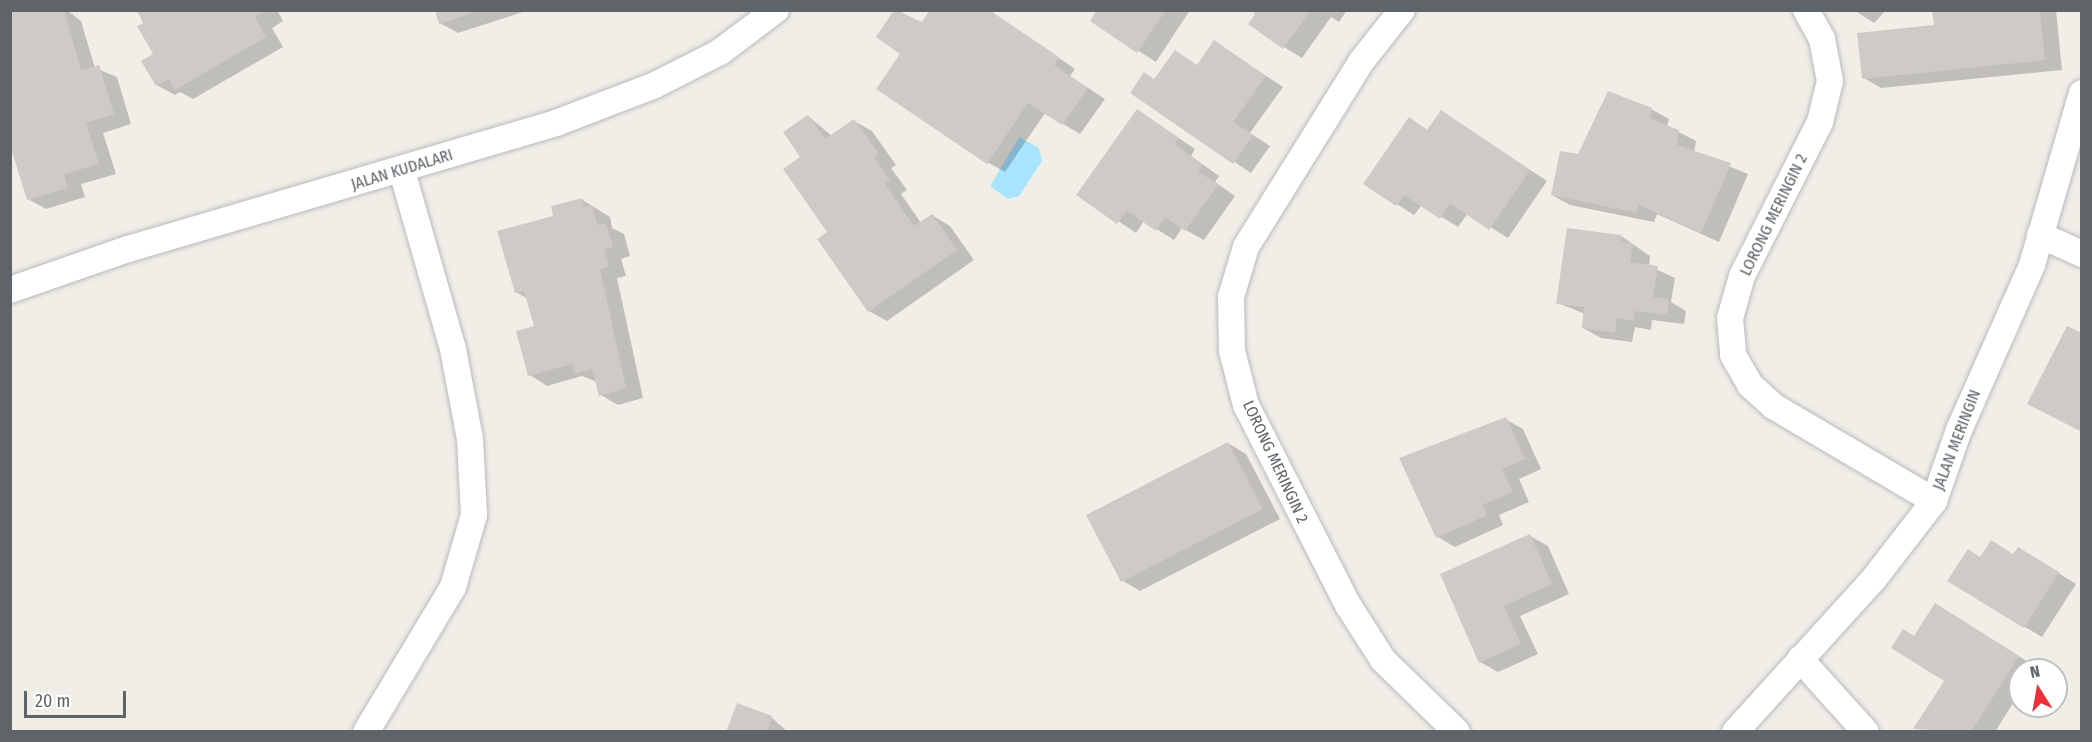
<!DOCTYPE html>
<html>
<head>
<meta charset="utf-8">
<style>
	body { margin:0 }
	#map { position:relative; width:2092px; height:742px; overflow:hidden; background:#f1eee7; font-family:"Fira Sans Condensed",sans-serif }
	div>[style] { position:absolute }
	.water>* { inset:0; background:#a9e4ff }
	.shadow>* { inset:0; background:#0003 }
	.building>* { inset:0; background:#cecbc6 }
	.roads { filter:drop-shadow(0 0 2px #b7babe) drop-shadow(0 0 2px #b7babe) }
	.minor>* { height:26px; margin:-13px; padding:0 13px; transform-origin:13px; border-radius:13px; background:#fff }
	span { translate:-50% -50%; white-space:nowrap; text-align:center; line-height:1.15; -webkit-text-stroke:4.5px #fff; paint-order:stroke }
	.street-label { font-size:16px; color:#5e6468 }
	.frame { position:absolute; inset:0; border:12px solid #5e6468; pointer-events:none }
	.north { position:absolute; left:2008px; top:658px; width:60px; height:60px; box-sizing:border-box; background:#fff; border:2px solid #bfc1c3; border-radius:50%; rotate:349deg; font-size:16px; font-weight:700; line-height:24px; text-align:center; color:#5e6468 }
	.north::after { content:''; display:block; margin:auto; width:21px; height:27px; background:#ef2f38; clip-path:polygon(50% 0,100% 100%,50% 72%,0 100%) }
	.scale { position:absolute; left:24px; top:691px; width:102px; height:27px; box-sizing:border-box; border:3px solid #5e6468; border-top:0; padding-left:8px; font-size:18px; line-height:21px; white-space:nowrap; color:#5e6468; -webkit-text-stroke:4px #fff; paint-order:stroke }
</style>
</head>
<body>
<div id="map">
	<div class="water">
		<div style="clip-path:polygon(1019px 137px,1039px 148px,1042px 161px,1019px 196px,1008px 199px,990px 186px)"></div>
	</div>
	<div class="shadow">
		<div style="clip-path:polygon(10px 10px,67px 10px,81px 21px,95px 68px,117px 77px,131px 124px,103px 133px,116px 174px,81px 184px,85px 197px,46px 209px,28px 199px)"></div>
		<div style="clip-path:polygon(138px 10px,277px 10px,283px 21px,272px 28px,283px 47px,193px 99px,180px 92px,175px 95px,157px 85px,155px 54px)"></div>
		<div style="clip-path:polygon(436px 10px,529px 10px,458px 33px,440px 23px)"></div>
		<div style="clip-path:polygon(896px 10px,923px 23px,989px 10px,1075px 69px,1070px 76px,1105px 99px,1080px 134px,1045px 113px,1005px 172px,987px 162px,902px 53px,878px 37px)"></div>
		<div style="clip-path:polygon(1098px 10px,1190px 10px,1156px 62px,1092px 21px)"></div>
		<div style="clip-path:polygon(1254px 10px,1347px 10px,1339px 22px,1331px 17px,1302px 58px,1284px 47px)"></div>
		<div style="clip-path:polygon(1854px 10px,1886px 10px,1874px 23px)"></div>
		<div style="clip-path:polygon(1934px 10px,2056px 10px,2062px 70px,1881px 88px,1864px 78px,1935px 27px)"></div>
		<div style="clip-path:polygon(1214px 42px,1283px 87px,1250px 133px,1270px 146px,1251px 173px,1132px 93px,1198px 66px)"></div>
		<div style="clip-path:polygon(1651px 109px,1669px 119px,1667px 126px,1696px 141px,1694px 152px,1748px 174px,1719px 242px,1657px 214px,1654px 222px,1570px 205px,1552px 195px,1578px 156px)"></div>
		<div style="clip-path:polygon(1138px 111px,1195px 149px,1191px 156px,1219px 176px,1215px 182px,1235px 196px,1204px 240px,1182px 228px,1174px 240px,1144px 221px,1136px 233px,1078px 194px)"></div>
		<div style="clip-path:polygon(1442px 112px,1547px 181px,1508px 238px,1468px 213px,1458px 227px,1422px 205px,1414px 215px,1365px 184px,1410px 119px,1429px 131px)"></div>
		<div style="clip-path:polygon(808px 116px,832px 136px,854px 121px,872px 131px,896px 165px,891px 168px,907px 190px,901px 194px,921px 223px,932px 215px,950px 226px,974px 260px,887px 321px,869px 311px,829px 232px,802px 157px)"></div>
		<div style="clip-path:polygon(581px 199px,610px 217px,612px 228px,624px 234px,630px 256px,621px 259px,626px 276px,617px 278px,643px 398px,618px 405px,601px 395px,597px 382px,582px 376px,547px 386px,530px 375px,535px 327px,528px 299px,516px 292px,555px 217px)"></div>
		<div style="clip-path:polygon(1621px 236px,1650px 256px,1649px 266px,1675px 278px,1671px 302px,1686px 311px,1684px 324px,1652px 320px,1651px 330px,1635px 327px,1632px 342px,1601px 338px,1583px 328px,1585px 314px,1558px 303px)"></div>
		<div style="clip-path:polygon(1505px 419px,1523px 429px,1541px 469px,1519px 479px,1529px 502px,1499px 515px,1503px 525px,1455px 547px,1438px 537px)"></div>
		<div style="clip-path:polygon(1228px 443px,1246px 454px,1280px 519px,1140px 591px,1123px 581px)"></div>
		<div style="clip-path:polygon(1530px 536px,1548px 546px,1569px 594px,1520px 616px,1538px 654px,1498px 672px,1480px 662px)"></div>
		<div style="clip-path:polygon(2014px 556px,2036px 559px,2076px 584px,2042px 637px,2025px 627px)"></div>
		<div style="clip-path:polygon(1953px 615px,2036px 667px,2020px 670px,2020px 692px,1995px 732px,1915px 729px,1946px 681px,1915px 638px)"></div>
		<div style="clip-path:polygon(738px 705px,772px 718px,788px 732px,728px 732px)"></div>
	</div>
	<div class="building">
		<div style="clip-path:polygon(10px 10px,64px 10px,81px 70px,99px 65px,114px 114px,86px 123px,99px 164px,64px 174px,68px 188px,27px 200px,10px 145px)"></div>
		<div style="clip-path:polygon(136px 10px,267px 10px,255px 17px,266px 37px,175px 90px,168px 79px,156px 86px,141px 61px,153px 54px,137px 26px,144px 23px)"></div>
		<div style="clip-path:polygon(435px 10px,479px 10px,479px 11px,439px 24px)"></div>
		<div style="clip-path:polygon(894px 10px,922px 22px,930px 10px,989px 10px,1059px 57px,1054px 65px,1088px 88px,1062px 125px,1028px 103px,987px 164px,876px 89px,900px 54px,876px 37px)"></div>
		<div style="clip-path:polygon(1097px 10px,1166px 10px,1137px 53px,1090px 21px)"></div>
		<div style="clip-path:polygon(1251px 10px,1311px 10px,1283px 49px,1248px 24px,1255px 14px)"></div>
		<div style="clip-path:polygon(1932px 10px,2040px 10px,2045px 60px,1862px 79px,1857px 33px,1934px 25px)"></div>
		<div style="clip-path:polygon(1214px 40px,1266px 76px,1233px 122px,1253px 135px,1233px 164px,1130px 93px,1144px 72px,1154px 79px,1175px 50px,1197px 65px)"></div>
		<div style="clip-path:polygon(1608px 91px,1652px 108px,1649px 118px,1679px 130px,1677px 145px,1731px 163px,1701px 233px,1639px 205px,1636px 213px,1551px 195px,1560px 151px,1578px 154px)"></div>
		<div style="clip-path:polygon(1137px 109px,1179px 138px,1174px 144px,1203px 165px,1198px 171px,1218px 185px,1185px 231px,1165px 217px,1156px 231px,1127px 211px,1117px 224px,1076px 195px)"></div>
		<div style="clip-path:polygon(1441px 110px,1530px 170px,1489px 230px,1450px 203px,1440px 219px,1404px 195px,1396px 206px,1363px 184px,1409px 117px,1427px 130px)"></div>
		<div style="clip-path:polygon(808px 115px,825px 139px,854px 119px,879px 154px,874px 157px,890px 180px,885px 184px,914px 226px,932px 214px,957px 250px,868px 312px,817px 239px,827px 232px,783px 169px,800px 157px,783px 132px)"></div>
		<div style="clip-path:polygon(582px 198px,584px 207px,592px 205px,597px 225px,606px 223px,613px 247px,604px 249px,609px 266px,600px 269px,626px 388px,599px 396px,592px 369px,575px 374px,572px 364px,528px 376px,516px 331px,534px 326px,524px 291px,515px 293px,497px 231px,553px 216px,551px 206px)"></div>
		<div style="clip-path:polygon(1567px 228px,1621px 235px,1621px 242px,1633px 244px,1630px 262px,1658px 266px,1653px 297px,1669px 299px,1667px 315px,1635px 311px,1633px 321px,1617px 318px,1615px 333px,1582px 328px,1584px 307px,1556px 304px)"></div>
		<div style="clip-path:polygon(2067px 326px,2082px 333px,2082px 432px,2027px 404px)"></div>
		<div style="clip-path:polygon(1506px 417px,1525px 459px,1502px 469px,1513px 492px,1482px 505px,1487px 515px,1436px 538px,1399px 458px)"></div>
		<div style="clip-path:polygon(1228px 442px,1263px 509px,1121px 582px,1086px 515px)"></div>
		<div style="clip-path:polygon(1530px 534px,1552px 584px,1504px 606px,1521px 644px,1479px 663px,1440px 574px)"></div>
		<div style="clip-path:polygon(1991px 540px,2013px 554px,2018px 547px,2059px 572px,2024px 628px,1947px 581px,1968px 549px,1980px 557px)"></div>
		<div style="clip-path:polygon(1935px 603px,2019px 656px,1971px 732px,1913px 729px,1944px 681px,1891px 648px,1903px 629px,1914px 636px)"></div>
		<div style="clip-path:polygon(737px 703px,772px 716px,767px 732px,726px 732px)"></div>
	</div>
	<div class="roads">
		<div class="minor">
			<div style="left:1402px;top:10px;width:66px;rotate:128.3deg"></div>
			<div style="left:1361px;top:62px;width:218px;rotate:121.9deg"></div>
			<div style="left:1246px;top:247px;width:52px;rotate:106.7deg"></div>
			<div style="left:1231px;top:297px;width:54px;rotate:88.9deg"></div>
			<div style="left:1232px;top:351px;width:56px;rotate:75.5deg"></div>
			<div style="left:1246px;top:405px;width:225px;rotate:63deg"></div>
			<div style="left:1348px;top:605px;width:65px;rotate:57.5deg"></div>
			<div style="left:1383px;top:660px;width:103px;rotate:44.2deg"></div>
			<div style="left:1806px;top:10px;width:33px;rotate:61deg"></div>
			<div style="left:1822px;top:39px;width:43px;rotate:79.2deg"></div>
			<div style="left:1830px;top:81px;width:42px;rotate:103.7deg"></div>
			<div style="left:1820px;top:122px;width:173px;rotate:116.9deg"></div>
			<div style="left:1742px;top:276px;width:44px;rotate:105.9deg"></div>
			<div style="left:1730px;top:318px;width:37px;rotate:85deg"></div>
			<div style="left:1733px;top:355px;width:34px;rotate:60deg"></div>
			<div style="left:1750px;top:385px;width:31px;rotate:42deg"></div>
			<div style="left:1773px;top:406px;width:187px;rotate:30.5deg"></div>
			<div style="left:2040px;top:235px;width:46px;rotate:24.3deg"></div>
			<div style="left:10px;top:290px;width:125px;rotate:-19.2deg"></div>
			<div style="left:128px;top:249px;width:446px;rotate:-16.4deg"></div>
			<div style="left:556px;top:123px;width:106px;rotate:-21deg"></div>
			<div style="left:655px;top:85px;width:73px;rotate:-26.9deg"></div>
			<div style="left:720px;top:52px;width:70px;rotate:-36.9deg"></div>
			<div style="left:1800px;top:659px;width:98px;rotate:47.9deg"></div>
			<div style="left:366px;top:732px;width:169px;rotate:-59deg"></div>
			<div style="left:453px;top:587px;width:75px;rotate:-73.7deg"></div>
			<div style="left:474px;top:515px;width:76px;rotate:-93deg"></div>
			<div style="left:470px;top:439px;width:92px;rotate:-100.7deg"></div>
			<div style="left:453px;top:349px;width:185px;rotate:-106deg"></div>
			<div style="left:1735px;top:732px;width:205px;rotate:-47.8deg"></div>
			<div style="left:1873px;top:580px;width:100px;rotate:-52.3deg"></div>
			<div style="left:1934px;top:501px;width:75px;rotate:-70.6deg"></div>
			<div style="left:1959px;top:430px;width:180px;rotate:-66.1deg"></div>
			<div style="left:2032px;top:265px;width:179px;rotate:-73.8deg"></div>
		</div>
	</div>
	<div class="street-label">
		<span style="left:402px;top:170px;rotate:-17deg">JALAN KUDALARI</span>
		<span style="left:1774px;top:215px;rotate:-64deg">LORONG MERINGIN 2</span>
		<span style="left:1957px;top:440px;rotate:-69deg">JALAN MERINGIN</span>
		<span style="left:1275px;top:462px;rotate:65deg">LORONG MERINGIN 2</span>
	</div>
	<div class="frame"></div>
	<div class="north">N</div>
	<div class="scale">20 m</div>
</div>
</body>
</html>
